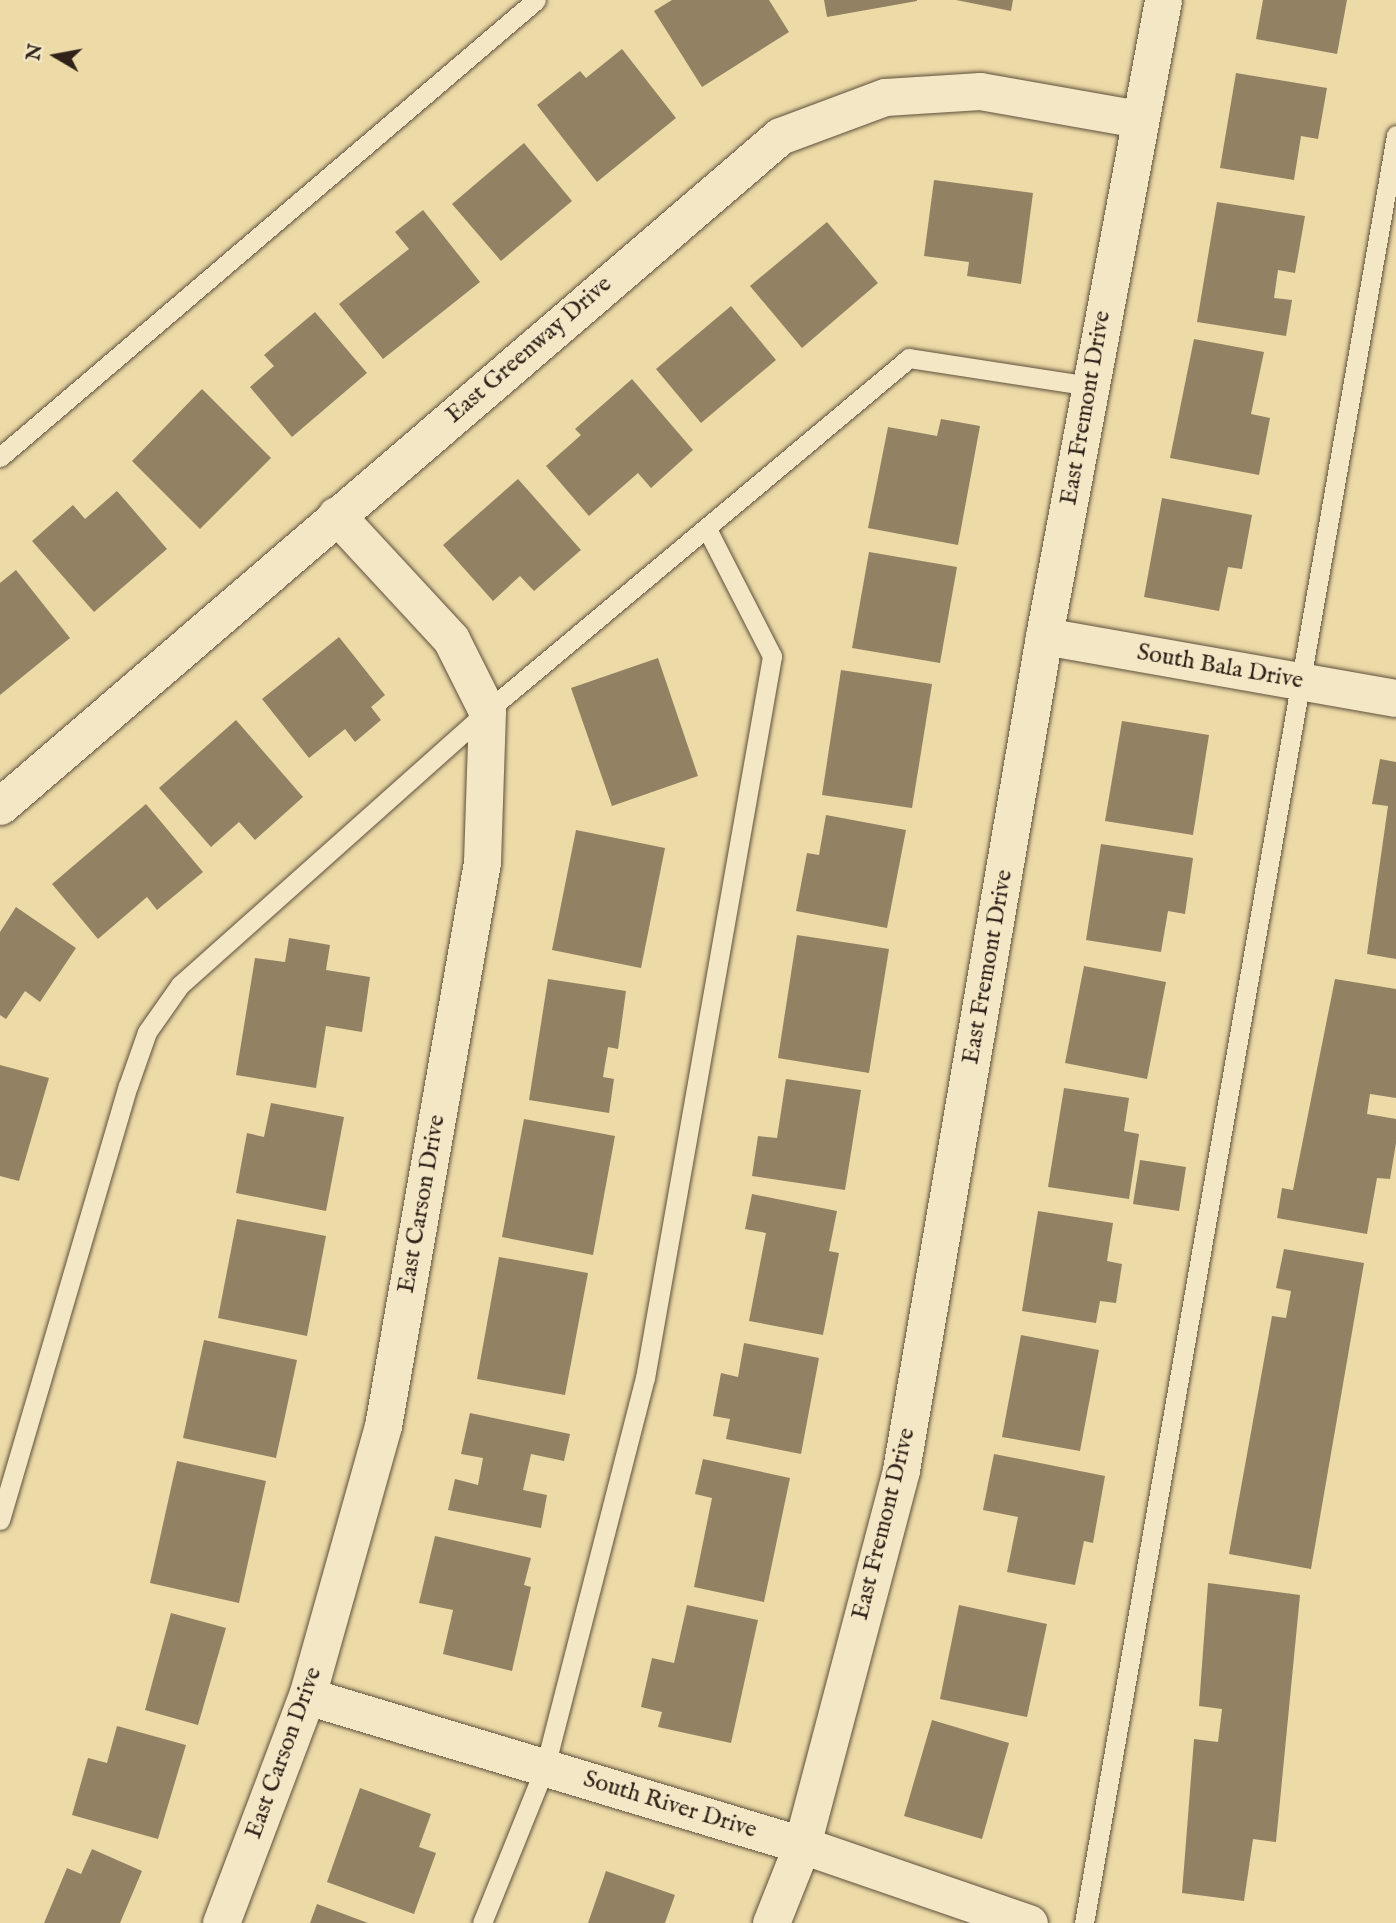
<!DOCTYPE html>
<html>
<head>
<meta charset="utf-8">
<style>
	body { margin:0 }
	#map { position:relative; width:1396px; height:1923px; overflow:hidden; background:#ecdaa7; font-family:"IM FELL English",serif }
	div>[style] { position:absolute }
	.building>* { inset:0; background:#928263 }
	.roads { filter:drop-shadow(0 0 2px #5f503c) drop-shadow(0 0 2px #5f503c) }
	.service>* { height:19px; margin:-9.5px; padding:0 9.5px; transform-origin:9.5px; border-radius:9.5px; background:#f3e7c6 }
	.minor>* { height:37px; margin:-18.5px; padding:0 18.5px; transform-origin:18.5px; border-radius:18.5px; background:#f3e7c6 }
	span { translate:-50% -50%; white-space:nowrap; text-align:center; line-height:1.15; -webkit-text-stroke:5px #f3e7c6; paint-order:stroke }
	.street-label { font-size:24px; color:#302219 }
	.north { position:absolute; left:21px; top:21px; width:70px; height:70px; -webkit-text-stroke:5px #f3e7c6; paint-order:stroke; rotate:280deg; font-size:19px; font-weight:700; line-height:28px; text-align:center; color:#302219 }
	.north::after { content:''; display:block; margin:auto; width:24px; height:32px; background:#302219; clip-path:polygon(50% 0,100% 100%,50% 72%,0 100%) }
</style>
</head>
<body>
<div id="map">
	<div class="building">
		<div style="clip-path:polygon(672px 0,769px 0,789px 32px,702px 87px,654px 11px)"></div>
		<div style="clip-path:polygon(824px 0,917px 0,917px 1px,827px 17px)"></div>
		<div style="clip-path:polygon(956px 0,1013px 0,1011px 11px)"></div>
		<div style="clip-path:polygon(1263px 0,1347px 0,1337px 54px,1256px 39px)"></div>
		<div style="clip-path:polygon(622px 49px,676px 118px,597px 182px,537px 105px,580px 71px,586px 78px)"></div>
		<div style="clip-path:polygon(1236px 73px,1327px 88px,1318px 139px,1301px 136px,1294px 180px,1220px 168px)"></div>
		<div style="clip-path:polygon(524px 143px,572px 201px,501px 261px,452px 204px)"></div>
		<div style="clip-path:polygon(934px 180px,1033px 193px,1021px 284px,967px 276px,969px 262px,924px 256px)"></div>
		<div style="clip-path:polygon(1217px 202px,1305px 216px,1295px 273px,1278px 270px,1274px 298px,1292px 300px,1286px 336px,1197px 322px)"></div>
		<div style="clip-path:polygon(423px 210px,480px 282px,383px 359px,339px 304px,409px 249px,395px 232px)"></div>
		<div style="clip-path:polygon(827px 222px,878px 283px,802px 348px,750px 286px)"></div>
		<div style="clip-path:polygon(731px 306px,776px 360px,701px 423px,656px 369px)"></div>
		<div style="clip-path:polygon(315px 312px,367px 373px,292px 437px,250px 387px,274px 366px,264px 355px)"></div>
		<div style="clip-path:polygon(1194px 339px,1264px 352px,1251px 414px,1270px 418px,1259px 475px,1170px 458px)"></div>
		<div style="clip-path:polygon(632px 379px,693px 450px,651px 488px,638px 473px,589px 516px,546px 466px,581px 435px,575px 429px)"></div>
		<div style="clip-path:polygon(202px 389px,271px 458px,200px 529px,132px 461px)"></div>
		<div style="clip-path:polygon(941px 419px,980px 426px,958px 545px,868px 528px,888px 427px,937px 436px)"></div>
		<div style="clip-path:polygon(518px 479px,581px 550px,534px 591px,520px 576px,493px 601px,443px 545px)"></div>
		<div style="clip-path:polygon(117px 491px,167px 549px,94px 612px,32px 541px,73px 505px,85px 519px)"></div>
		<div style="clip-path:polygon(1162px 498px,1252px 515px,1242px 569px,1228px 567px,1219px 611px,1144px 597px)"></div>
		<div style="clip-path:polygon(869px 552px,957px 567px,940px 663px,852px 648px)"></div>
		<div style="clip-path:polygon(16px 570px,70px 638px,0 695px,0 583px)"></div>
		<div style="clip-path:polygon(339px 637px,385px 695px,371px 707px,381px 720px,355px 742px,345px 729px,309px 758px,262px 699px)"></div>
		<div style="clip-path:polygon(658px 658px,698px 776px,612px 806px,571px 688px)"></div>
		<div style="clip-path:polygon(841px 670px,932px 684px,912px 808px,822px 795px)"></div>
		<div style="clip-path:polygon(236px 720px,303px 797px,255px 840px,239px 822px,211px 847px,159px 788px)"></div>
		<div style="clip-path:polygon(1122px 721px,1209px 735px,1193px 835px,1105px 821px)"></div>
		<div style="clip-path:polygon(1380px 759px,1396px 762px,1396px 959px,1367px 954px,1388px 806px,1372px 804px)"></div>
		<div style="clip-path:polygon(146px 804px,203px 872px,157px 910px,147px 897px,98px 939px,52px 884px)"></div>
		<div style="clip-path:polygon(826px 815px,906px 830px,887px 928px,796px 911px,807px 853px,819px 855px)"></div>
		<div style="clip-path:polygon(576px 830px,665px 848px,641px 968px,552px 950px)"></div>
		<div style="clip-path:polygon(1101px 844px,1193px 858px,1185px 914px,1168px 911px,1161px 952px,1086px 940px)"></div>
		<div style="clip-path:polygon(16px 907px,76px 948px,40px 1002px,25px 991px,6px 1019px,0 1015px,0 932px)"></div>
		<div style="clip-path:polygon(797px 935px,889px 949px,869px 1073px,778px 1058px)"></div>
		<div style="clip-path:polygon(289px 938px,330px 945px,326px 970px,370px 977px,362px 1032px,326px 1026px,316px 1088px,236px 1075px,255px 958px,285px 962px)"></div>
		<div style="clip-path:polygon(1084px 966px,1166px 982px,1147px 1079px,1065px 1063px)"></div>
		<div style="clip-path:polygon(548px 979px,626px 991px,618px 1049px,608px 1047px,603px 1077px,614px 1079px,609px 1113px,529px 1100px)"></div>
		<div style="clip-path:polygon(1335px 979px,1396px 989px,1396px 1098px,1370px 1094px,1367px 1114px,1396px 1119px,1396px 1143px,1390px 1179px,1377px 1178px,1367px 1234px,1277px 1218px,1282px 1188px,1293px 1190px)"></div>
		<div style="clip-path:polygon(0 1065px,49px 1078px,19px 1181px,0 1176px)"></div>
		<div style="clip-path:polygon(786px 1079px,861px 1090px,845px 1190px,752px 1176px,758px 1136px,777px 1138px)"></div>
		<div style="clip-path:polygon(1064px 1088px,1129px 1098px,1124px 1131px,1139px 1134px,1129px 1199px,1048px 1187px)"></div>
		<div style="clip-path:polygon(271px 1103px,344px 1117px,326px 1211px,236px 1193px,247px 1133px,264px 1137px)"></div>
		<div style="clip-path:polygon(524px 1119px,615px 1136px,593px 1255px,502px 1237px)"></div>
		<div style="clip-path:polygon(1140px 1160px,1186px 1167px,1179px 1211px,1133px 1204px)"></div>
		<div style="clip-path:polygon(752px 1194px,837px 1211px,829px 1251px,839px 1253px,823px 1335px,749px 1321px,766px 1233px,745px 1229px)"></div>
		<div style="clip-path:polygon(1038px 1211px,1113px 1223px,1107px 1261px,1122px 1264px,1116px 1303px,1100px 1301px,1096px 1323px,1022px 1311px)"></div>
		<div style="clip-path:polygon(237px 1219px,326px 1236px,307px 1336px,218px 1318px)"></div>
		<div style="clip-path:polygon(1284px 1249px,1364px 1263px,1311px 1569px,1229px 1554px,1272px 1316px,1286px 1318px,1291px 1291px,1276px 1288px)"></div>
		<div style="clip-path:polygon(499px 1257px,588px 1273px,565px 1395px,477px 1379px)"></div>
		<div style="clip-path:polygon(1021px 1335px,1099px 1350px,1080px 1451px,1002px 1437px)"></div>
		<div style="clip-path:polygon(204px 1340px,297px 1360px,276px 1458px,183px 1438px)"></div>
		<div style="clip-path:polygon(744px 1343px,819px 1358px,801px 1454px,726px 1439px,730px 1419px,713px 1416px,721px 1373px,738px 1377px)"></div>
		<div style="clip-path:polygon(470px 1413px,570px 1434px,564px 1461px,531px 1454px,523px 1490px,547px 1495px,541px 1528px,448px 1510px,455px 1479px,478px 1485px,483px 1458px,461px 1454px)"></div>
		<div style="clip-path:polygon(994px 1454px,1105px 1476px,1093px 1543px,1084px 1541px,1075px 1585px,1007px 1572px,1018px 1517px,983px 1510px)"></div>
		<div style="clip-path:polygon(703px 1459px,790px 1478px,764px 1602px,694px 1587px,712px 1498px,695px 1494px)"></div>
		<div style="clip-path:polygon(177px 1461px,266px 1481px,239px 1603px,150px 1583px)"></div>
		<div style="clip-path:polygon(435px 1536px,531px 1558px,524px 1585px,531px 1587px,512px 1671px,443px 1654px,453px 1610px,419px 1603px)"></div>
		<div style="clip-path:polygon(1208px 1583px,1300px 1595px,1276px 1842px,1253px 1839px,1244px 1901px,1182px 1893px,1194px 1739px,1218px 1742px,1222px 1709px,1199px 1706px)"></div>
		<div style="clip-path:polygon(687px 1605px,758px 1620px,731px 1743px,658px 1727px,662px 1712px,641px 1707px,652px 1658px,674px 1663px)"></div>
		<div style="clip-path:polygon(959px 1605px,1047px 1624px,1027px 1717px,940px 1699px)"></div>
		<div style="clip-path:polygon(171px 1613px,226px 1628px,198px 1725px,145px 1710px)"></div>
		<div style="clip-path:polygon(932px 1720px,1009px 1743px,982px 1839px,904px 1816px)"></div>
		<div style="clip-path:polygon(117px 1726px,186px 1745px,158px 1839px,72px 1815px,88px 1758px,107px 1763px)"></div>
		<div style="clip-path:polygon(360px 1788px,431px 1814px,419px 1847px,436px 1853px,414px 1914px,327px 1882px)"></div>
		<div style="clip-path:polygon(92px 1849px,142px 1871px,120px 1923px,44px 1923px,67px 1868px,81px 1874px)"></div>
		<div style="clip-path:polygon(606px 1871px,675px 1895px,665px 1923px,588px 1923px)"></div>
		<div style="clip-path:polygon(317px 1904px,368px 1923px,310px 1923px)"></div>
	</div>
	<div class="roads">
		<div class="service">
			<div style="left:0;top:457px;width:704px;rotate:-40.45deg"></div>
			<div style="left:0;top:1520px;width:452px;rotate:-73.6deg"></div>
			<div style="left:128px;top:1086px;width:57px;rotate:-70.6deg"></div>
			<div style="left:147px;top:1032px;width:57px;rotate:-54.9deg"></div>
			<div style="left:180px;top:985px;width:411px;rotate:-41.7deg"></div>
			<div style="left:487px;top:711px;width:550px;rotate:-39.91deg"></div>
			<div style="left:909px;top:358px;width:183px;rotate:8.8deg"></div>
			<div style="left:482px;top:1923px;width:168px;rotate:-68deg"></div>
			<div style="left:545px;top:1767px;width:402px;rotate:-75.6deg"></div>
			<div style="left:645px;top:1378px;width:733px;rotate:-80.02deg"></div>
			<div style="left:772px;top:656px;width:140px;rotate:-117.1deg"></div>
			<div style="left:1084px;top:1923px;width:1815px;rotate:-80.1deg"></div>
		</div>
		<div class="minor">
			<div style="left:1044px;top:636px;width:357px;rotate:10deg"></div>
			<div style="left:0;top:806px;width:1028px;rotate:-40.66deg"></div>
			<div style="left:780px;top:136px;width:112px;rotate:-20.4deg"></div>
			<div style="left:885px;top:97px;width:95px;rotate:-3.6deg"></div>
			<div style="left:980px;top:91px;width:161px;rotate:10deg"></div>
			<div style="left:307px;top:1696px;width:517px;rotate:16.75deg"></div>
			<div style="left:802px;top:1845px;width:240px;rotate:19deg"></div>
			<div style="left:221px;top:1923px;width:243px;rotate:-69.3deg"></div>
			<div style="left:307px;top:1696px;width:280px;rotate:-74.3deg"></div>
			<div style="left:383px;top:1426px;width:573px;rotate:-80.04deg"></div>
			<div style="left:482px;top:862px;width:151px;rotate:-88.1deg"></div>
			<div style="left:487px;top:711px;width:80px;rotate:-116.6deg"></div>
			<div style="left:451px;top:639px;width:169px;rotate:-132.8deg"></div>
			<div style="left:771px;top:1923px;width:84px;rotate:-68.3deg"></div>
			<div style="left:802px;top:1845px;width:388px;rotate:-75.2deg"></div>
			<div style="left:901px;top:1470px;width:846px;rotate:-80.27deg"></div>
			<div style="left:1044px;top:636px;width:647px;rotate:-79.4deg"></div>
		</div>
	</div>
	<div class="street-label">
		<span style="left:529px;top:350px;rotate:-41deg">East Greenway Drive</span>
		<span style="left:1086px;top:408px;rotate:-80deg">East Fremont Drive</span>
		<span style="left:1220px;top:667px;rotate:10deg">South Bala Drive</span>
		<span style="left:988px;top:967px;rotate:-80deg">East Fremont Drive</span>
		<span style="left:422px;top:1204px;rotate:-80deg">East Carson Drive</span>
		<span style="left:884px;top:1524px;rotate:-76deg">East Fremont Drive</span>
		<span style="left:284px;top:1753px;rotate:-70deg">East Carson Drive</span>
		<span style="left:670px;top:1805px;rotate:17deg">South River Drive</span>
	</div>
	<div class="north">N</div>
</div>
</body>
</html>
